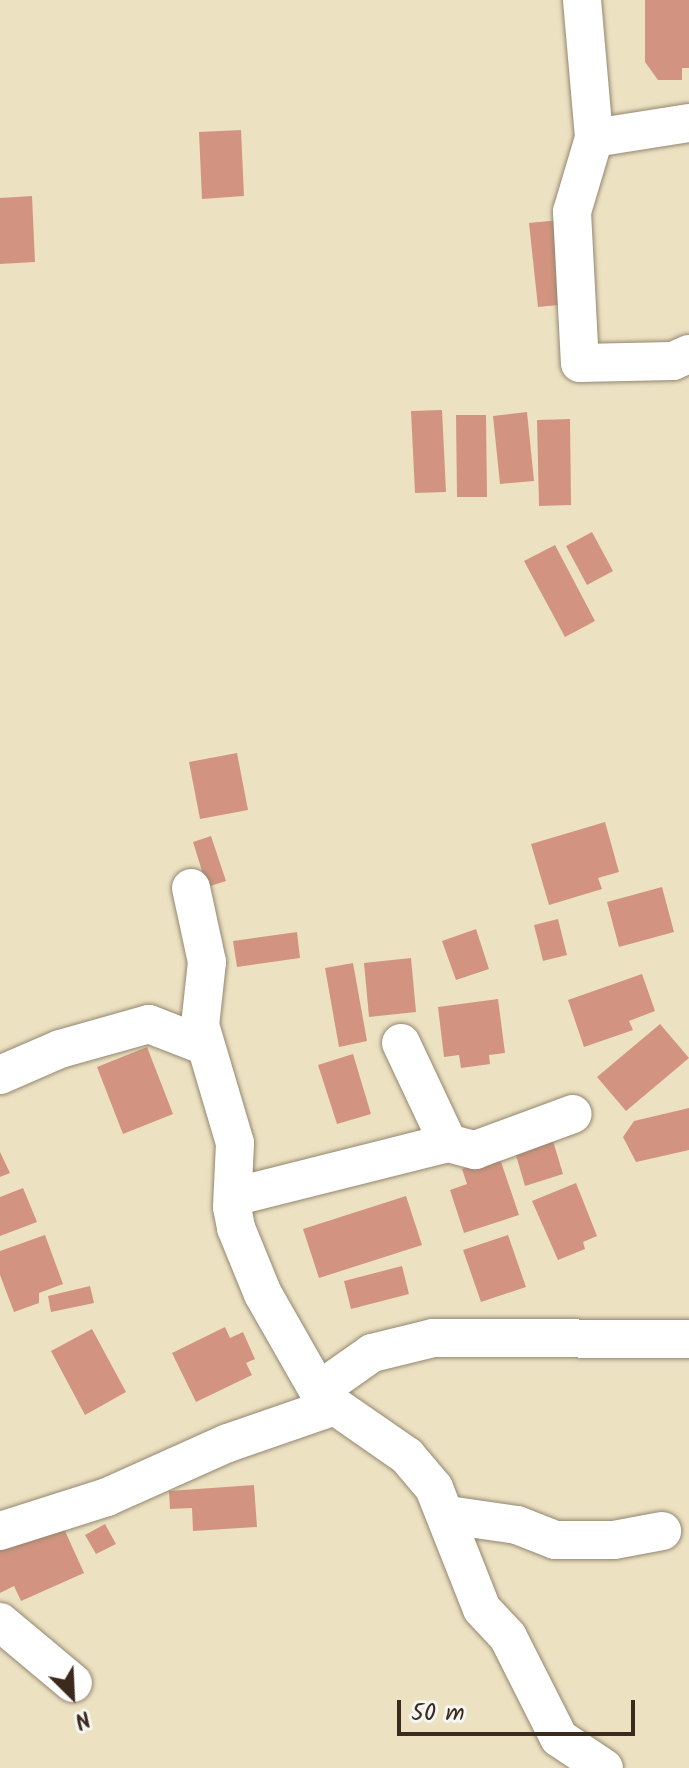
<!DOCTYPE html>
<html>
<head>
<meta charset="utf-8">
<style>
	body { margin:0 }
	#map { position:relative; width:689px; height:1768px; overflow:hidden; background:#ece2c2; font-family:Kalam,sans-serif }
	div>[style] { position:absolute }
	.building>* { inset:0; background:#d29480 }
	.roads { filter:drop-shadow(0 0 2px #948670) drop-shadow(0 0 2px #948670) }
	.minor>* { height:38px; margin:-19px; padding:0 19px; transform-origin:19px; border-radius:19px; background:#fff }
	span { translate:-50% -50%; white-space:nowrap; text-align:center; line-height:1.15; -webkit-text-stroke:6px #f6f6f2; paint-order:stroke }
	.north { position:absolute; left:32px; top:1656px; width:80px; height:80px; -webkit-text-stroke:6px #f6f6f2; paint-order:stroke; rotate:156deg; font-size:22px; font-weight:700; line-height:32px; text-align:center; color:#3b2a1e }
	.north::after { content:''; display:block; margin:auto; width:28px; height:36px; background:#3b2a1e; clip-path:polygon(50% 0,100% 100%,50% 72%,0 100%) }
	.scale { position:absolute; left:397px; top:1700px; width:238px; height:36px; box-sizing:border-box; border:4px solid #3b2a1e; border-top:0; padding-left:10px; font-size:24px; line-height:28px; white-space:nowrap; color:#3b2a1e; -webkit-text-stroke:6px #f6f6f2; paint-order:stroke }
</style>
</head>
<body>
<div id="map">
	<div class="building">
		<div style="clip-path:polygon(645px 0,689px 0,689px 68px,682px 68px,682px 80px,658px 80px,645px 62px)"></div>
		<div style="clip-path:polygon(241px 130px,244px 196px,202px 199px,199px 132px)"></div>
		<div style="clip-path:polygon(32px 196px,35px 262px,0 264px,0 198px)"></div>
		<div style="clip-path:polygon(560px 220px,569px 304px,538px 307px,529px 223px)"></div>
		<div style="clip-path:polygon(442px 410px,446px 492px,415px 493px,411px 411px)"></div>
		<div style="clip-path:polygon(527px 412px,534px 481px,500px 484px,493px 416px)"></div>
		<div style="clip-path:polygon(456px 415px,486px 415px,487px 497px,457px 497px)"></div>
		<div style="clip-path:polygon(570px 419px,571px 505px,539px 506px,537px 420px)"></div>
		<div style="clip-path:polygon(592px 532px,613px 571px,587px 585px,566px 546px)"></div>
		<div style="clip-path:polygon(555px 545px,595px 621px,565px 637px,524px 561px)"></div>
		<div style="clip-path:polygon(237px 753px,248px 810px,200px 819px,189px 762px)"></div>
		<div style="clip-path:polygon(605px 822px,619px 872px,598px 878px,602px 889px,549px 905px,531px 844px)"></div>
		<div style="clip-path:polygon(211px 836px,226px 881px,207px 887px,193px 842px)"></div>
		<div style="clip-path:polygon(662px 887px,674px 932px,619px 947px,607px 902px)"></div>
		<div style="clip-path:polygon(558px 919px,567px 955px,543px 961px,534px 925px)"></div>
		<div style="clip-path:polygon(476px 929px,489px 969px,456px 980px,442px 941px)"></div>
		<div style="clip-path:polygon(297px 932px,300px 958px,237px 967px,233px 941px)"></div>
		<div style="clip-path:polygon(411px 958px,416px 1012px,369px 1017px,364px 963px)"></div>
		<div style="clip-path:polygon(353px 963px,367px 1041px,339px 1047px,325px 968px)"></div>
		<div style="clip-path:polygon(642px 974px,655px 1011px,629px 1021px,633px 1030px,584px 1047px,568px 1000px)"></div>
		<div style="clip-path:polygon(498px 999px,505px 1053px,489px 1055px,490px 1064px,461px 1068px,459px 1055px,444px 1057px,438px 1007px)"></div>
		<div style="clip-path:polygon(660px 1024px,689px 1058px,626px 1111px,597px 1077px)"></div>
		<div style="clip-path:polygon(147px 1047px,173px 1114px,123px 1134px,97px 1067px)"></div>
		<div style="clip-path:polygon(353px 1054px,371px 1114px,337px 1124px,318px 1065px)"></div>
		<div style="clip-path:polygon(689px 1108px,689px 1150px,636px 1162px,623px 1137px,634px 1121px)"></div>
		<div style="clip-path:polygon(553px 1141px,563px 1174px,525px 1186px,515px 1152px)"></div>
		<div style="clip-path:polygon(0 1152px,10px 1173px,0 1177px)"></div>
		<div style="clip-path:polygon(499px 1156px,519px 1215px,464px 1233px,450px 1190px,467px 1184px,462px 1169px)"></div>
		<div style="clip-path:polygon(576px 1183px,597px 1236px,583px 1242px,585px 1249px,558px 1260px,532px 1201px)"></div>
		<div style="clip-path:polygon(23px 1188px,37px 1222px,0 1236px,0 1197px)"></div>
		<div style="clip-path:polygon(406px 1196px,422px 1245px,319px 1278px,303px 1229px)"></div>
		<div style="clip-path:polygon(45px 1235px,63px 1284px,39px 1293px,39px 1303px,14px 1312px,0 1275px,0 1251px)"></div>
		<div style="clip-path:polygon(508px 1235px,526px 1287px,481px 1302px,463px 1250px)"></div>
		<div style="clip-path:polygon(402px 1266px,409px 1294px,351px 1309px,344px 1281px)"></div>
		<div style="clip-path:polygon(90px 1286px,94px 1303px,51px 1312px,48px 1296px)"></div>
		<div style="clip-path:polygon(225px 1327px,230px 1338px,243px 1332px,255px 1359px,246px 1363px,252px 1375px,196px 1402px,172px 1353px)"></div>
		<div style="clip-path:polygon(92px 1329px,126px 1392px,85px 1415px,51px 1351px)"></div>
		<div style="clip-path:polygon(254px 1485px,257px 1527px,193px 1531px,192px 1508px,170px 1509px,169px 1491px)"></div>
		<div style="clip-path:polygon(61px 1522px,84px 1573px,21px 1601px,14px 1586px,0 1593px,0 1550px)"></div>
		<div style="clip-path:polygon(105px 1524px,116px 1544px,96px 1554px,85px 1535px)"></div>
	</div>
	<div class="roads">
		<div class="minor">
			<div style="left:582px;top:0;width:139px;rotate:85deg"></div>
			<div style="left:594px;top:138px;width:96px;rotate:-9deg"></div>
			<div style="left:594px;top:138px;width:77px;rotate:106.6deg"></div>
			<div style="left:572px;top:212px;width:151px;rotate:87deg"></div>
			<div style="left:580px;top:363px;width:93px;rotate:-1.2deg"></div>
			<div style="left:673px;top:361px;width:17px;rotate:-24deg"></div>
			<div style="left:191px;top:888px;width:76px;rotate:77.8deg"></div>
			<div style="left:207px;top:962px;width:63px;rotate:96.3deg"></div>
			<div style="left:200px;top:1025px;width:123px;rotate:73.5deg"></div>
			<div style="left:235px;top:1143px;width:64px;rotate:92.7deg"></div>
			<div style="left:232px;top:1207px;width:21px;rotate:79deg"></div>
			<div style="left:236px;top:1228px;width:71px;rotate:67.8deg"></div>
			<div style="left:263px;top:1294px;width:131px;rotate:60.3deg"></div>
			<div style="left:401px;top:1043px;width:110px;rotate:64.8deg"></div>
			<div style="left:448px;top:1143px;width:28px;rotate:15deg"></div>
			<div style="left:475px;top:1150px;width:104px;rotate:-20.2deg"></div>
			<div style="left:0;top:1075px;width:65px;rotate:-23.4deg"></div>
			<div style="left:60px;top:1049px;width:92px;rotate:-15.7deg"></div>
			<div style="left:149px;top:1024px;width:60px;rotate:21.4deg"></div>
			<div style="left:233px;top:1197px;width:222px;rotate:-14.1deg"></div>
			<div style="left:318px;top:1391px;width:66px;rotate:-35.1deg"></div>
			<div style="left:372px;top:1353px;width:63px;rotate:-13.8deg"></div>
			<div style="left:433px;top:1338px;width:256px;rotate:0.2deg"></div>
			<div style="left:448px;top:1515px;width:70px;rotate:8.2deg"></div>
			<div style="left:517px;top:1525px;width:41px;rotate:21.5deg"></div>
			<div style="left:555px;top:1540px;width:59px"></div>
			<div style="left:614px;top:1540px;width:49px;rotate:-10.6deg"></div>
			<div style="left:0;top:1531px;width:112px;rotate:-17.6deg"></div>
			<div style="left:107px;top:1497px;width:133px;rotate:-24.1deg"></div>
			<div style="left:228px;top:1443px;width:113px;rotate:-19.1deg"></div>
			<div style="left:335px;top:1406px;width:88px;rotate:34.8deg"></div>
			<div style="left:407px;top:1456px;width:42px;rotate:49.8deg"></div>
			<div style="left:434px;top:1488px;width:130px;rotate:68.4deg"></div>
			<div style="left:482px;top:1609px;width:38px;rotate:47deg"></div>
			<div style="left:508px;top:1637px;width:113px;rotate:63.2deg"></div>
			<div style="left:559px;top:1738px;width:54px;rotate:33.7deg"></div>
			<div style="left:0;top:1622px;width:95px;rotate:39.9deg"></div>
		</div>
	</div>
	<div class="north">N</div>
	<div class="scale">50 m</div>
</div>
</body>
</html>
